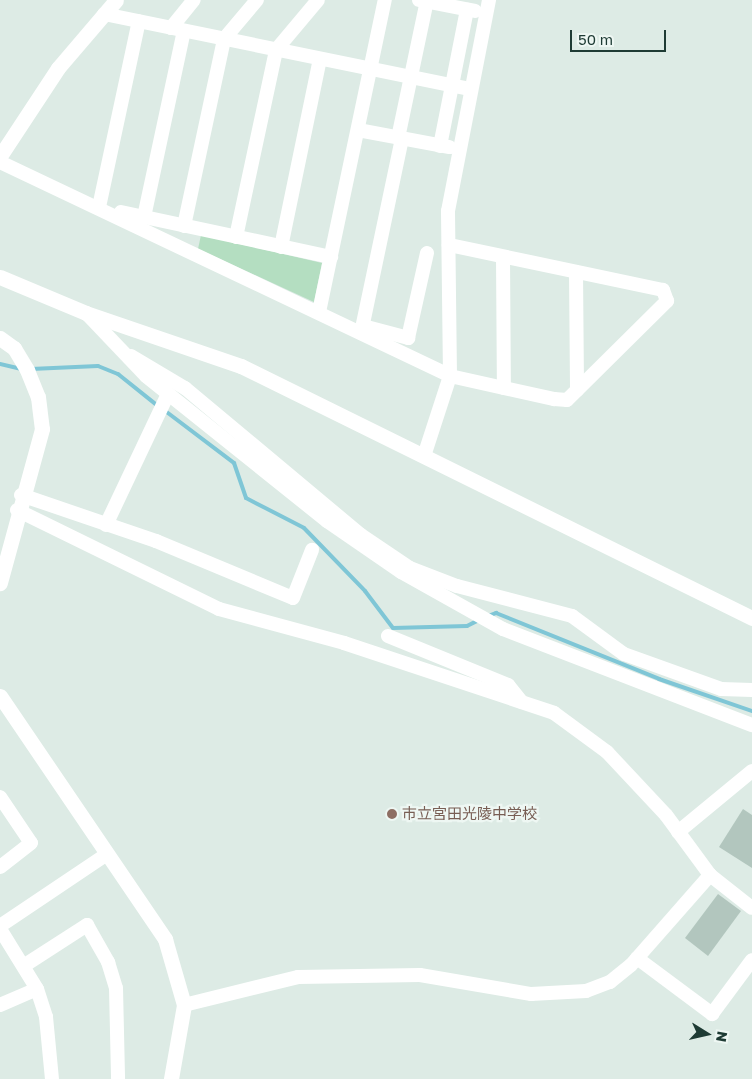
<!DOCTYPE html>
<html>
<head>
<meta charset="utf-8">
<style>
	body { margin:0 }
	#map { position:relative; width:752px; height:1079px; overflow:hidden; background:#ddebe5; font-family:"Golos Text","Noto Sans JP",sans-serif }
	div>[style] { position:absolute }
	.green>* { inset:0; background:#b4dec1 }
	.stream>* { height:4px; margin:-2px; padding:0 2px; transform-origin:2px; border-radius:2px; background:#7fc6d6 }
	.building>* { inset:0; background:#b2c6be }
	.minor>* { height:14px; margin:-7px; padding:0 7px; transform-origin:7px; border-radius:7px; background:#fff }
	.tertiary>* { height:15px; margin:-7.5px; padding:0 7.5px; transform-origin:7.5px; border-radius:7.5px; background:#fff }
	.dots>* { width:14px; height:14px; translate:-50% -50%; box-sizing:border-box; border:2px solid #eef7f3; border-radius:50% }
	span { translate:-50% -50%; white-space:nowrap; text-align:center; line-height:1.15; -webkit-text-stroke:4.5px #eef7f3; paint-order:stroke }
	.education-label { font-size:15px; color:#785e54 }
	.left { translate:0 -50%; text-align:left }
	.north { position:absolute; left:682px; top:1009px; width:50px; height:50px; -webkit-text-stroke:4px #eef7f3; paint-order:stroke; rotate:100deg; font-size:14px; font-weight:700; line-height:20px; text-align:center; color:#1e3b34 }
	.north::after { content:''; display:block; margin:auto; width:18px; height:22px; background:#1e3b34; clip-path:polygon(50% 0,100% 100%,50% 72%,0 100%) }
	.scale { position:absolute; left:570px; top:30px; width:96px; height:22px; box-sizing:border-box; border:2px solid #1e3b34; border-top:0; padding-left:6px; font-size:15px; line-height:18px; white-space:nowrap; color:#1e3b34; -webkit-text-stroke:4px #eef7f3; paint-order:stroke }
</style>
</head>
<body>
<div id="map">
	<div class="green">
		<div style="clip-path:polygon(201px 235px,322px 263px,314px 302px,198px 249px)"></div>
	</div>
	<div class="stream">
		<div style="left:0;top:364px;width:22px;rotate:13deg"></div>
		<div style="left:31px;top:369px;width:67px;rotate:-2.6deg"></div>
		<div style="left:98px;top:366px;width:22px;rotate:22deg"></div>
		<div style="left:118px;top:374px;width:51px;rotate:38.7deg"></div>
		<div style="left:164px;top:410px;width:88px;rotate:37.1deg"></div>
		<div style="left:234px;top:463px;width:37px;rotate:71deg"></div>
		<div style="left:246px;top:498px;width:65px;rotate:27.3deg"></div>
		<div style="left:304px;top:528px;width:88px;rotate:45.9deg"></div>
		<div style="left:365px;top:591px;width:46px;rotate:52.9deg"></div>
		<div style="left:393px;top:628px;width:74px;rotate:-1.5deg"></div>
		<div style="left:467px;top:626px;width:13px;rotate:-27deg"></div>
		<div style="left:488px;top:616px;width:9px;rotate:-21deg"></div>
		<div style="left:496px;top:613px;width:176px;rotate:22deg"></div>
		<div style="left:659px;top:679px;width:98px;rotate:19deg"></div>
	</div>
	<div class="building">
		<div style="clip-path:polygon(743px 809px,752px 815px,752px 868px,719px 847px)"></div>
		<div style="clip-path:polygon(718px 894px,741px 911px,708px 956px,685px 938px)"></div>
	</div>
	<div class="minor">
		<div style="left:419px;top:0;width:57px;rotate:11.1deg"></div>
		<div style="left:104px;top:14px;width:374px;rotate:11.6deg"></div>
		<div style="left:171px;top:28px;width:36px;rotate:-51deg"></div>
		<div style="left:358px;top:130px;width:93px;rotate:10.6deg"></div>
		<div style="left:398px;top:138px;width:141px;rotate:-78.1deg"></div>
		<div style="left:440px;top:146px;width:139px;rotate:-78.8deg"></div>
		<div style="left:0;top:162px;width:498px;rotate:25.4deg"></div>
		<div style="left:450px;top:376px;width:107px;rotate:12.5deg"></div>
		<div style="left:554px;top:399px;width:13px;rotate:4deg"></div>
		<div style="left:567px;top:400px;width:141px;rotate:-44.7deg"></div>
		<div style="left:667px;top:301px;width:12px;rotate:-110deg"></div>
		<div style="left:663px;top:290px;width:219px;rotate:-168.1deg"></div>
		<div style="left:99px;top:207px;width:190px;rotate:-77.9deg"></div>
		<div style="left:121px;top:212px;width:215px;rotate:12.1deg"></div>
		<div style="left:144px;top:217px;width:190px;rotate:-77.9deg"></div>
		<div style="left:184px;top:226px;width:191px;rotate:-77.9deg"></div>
		<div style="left:224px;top:39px;width:51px;rotate:-49.8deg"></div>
		<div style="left:236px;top:237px;width:191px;rotate:-77.9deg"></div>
		<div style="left:276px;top:50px;width:65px;rotate:-50deg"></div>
		<div style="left:281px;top:247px;width:192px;rotate:-78.3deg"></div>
		<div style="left:503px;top:257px;width:131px;rotate:89.6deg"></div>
		<div style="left:576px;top:272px;width:118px;rotate:89.5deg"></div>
		<div style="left:319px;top:312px;width:319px;rotate:-78.1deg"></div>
		<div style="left:86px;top:313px;width:87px;rotate:46.4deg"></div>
		<div style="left:146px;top:376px;width:232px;rotate:38.7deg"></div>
		<div style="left:327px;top:521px;width:90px;rotate:34.6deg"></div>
		<div style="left:401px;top:572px;width:117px;rotate:29.2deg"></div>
		<div style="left:503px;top:629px;width:267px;rotate:21.1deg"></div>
		<div style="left:363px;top:326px;width:47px;rotate:14.9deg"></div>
		<div style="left:408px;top:338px;width:87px;rotate:-77.4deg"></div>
		<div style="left:361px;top:333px;width:199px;rotate:-78.1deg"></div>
		<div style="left:131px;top:356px;width:63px;rotate:30.7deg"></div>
		<div style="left:185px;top:388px;width:229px;rotate:39.9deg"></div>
		<div style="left:361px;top:535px;width:59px;rotate:34deg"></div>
		<div style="left:410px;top:568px;width:50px;rotate:21deg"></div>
		<div style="left:457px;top:586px;width:119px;rotate:14.6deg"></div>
		<div style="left:572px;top:616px;width:64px;rotate:36.2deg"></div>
		<div style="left:624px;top:654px;width:103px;rotate:19.8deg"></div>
		<div style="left:721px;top:689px;width:31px;rotate:2deg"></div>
		<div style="left:425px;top:453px;width:81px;rotate:-72deg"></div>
		<div style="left:450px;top:376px;width:165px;rotate:-90.7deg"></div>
		<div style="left:448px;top:211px;width:215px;rotate:-79deg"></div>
		<div style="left:21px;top:495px;width:143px;rotate:18.8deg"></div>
		<div style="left:156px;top:541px;width:148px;rotate:22.6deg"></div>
		<div style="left:293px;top:598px;width:52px;rotate:-68.4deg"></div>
		<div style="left:17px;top:510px;width:225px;rotate:26.1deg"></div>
		<div style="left:219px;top:609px;width:130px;rotate:15.2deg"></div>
		<div style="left:344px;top:643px;width:221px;rotate:18.4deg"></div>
		<div style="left:554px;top:713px;width:66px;rotate:36.3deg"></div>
		<div style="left:607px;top:752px;width:86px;rotate:46.9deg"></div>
		<div style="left:666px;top:815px;width:74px;rotate:53.7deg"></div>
		<div style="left:710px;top:875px;width:53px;rotate:38.2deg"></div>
		<div style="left:106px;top:525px;width:145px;rotate:-64.7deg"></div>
		<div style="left:388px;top:636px;width:130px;rotate:22.2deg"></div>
		<div style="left:508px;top:685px;width:22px;rotate:51deg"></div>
		<div style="left:0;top:797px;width:55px;rotate:56deg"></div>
		<div style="left:31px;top:843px;width:39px;rotate:142deg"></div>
		<div style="left:678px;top:832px;width:96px;rotate:-39.5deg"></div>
		<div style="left:0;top:926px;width:129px;rotate:-33.9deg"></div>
		<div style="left:0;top:929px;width:70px;rotate:58.3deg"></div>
		<div style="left:37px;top:989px;width:29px;rotate:72deg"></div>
		<div style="left:46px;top:1017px;width:62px;rotate:84.5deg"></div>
		<div style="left:637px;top:958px;width:94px;rotate:36.7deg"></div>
		<div style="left:712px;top:1014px;width:67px;rotate:-53.5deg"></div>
		<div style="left:25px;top:965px;width:74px;rotate:-32.8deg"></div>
		<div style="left:87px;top:925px;width:43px;rotate:60.4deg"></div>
		<div style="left:108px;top:962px;width:27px;rotate:73deg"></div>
		<div style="left:116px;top:988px;width:91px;rotate:88.7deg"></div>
		<div style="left:0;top:1005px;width:40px;rotate:-23.4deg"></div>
		<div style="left:184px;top:1005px;width:117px;rotate:-13.8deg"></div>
		<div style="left:298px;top:977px;width:122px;rotate:-0.9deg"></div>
		<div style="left:420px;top:975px;width:113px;rotate:9.7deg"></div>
		<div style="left:531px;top:994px;width:55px;rotate:-3.1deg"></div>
		<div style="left:586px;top:991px;width:26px;rotate:-21deg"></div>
		<div style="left:610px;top:982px;width:27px;rotate:-39deg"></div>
		<div style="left:631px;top:965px;width:120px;rotate:-48.7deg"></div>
	</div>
	<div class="tertiary">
		<div style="left:0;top:156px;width:105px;rotate:-56.6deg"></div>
		<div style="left:58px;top:68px;width:89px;rotate:-49.5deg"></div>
		<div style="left:0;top:277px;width:93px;rotate:22.7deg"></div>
		<div style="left:86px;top:313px;width:164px;rotate:18.9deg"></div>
		<div style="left:241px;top:366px;width:570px;rotate:26.25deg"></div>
		<div style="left:0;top:338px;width:17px;rotate:36deg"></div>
		<div style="left:14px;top:348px;width:26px;rotate:59deg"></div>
		<div style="left:27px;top:370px;width:29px;rotate:68deg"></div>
		<div style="left:38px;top:397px;width:32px;rotate:83deg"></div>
		<div style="left:42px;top:429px;width:160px;rotate:105.3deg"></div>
		<div style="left:0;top:696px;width:294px;rotate:55.8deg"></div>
		<div style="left:165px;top:939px;width:69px;rotate:73.9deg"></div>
		<div style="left:184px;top:1005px;width:75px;rotate:100deg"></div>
	</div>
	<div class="dots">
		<div style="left:392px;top:814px;background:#8d6e63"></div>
	</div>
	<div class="education-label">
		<span class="left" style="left:402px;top:814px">市立宮田光陵中学校</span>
	</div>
	<div class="north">N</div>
	<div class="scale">50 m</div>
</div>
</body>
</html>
